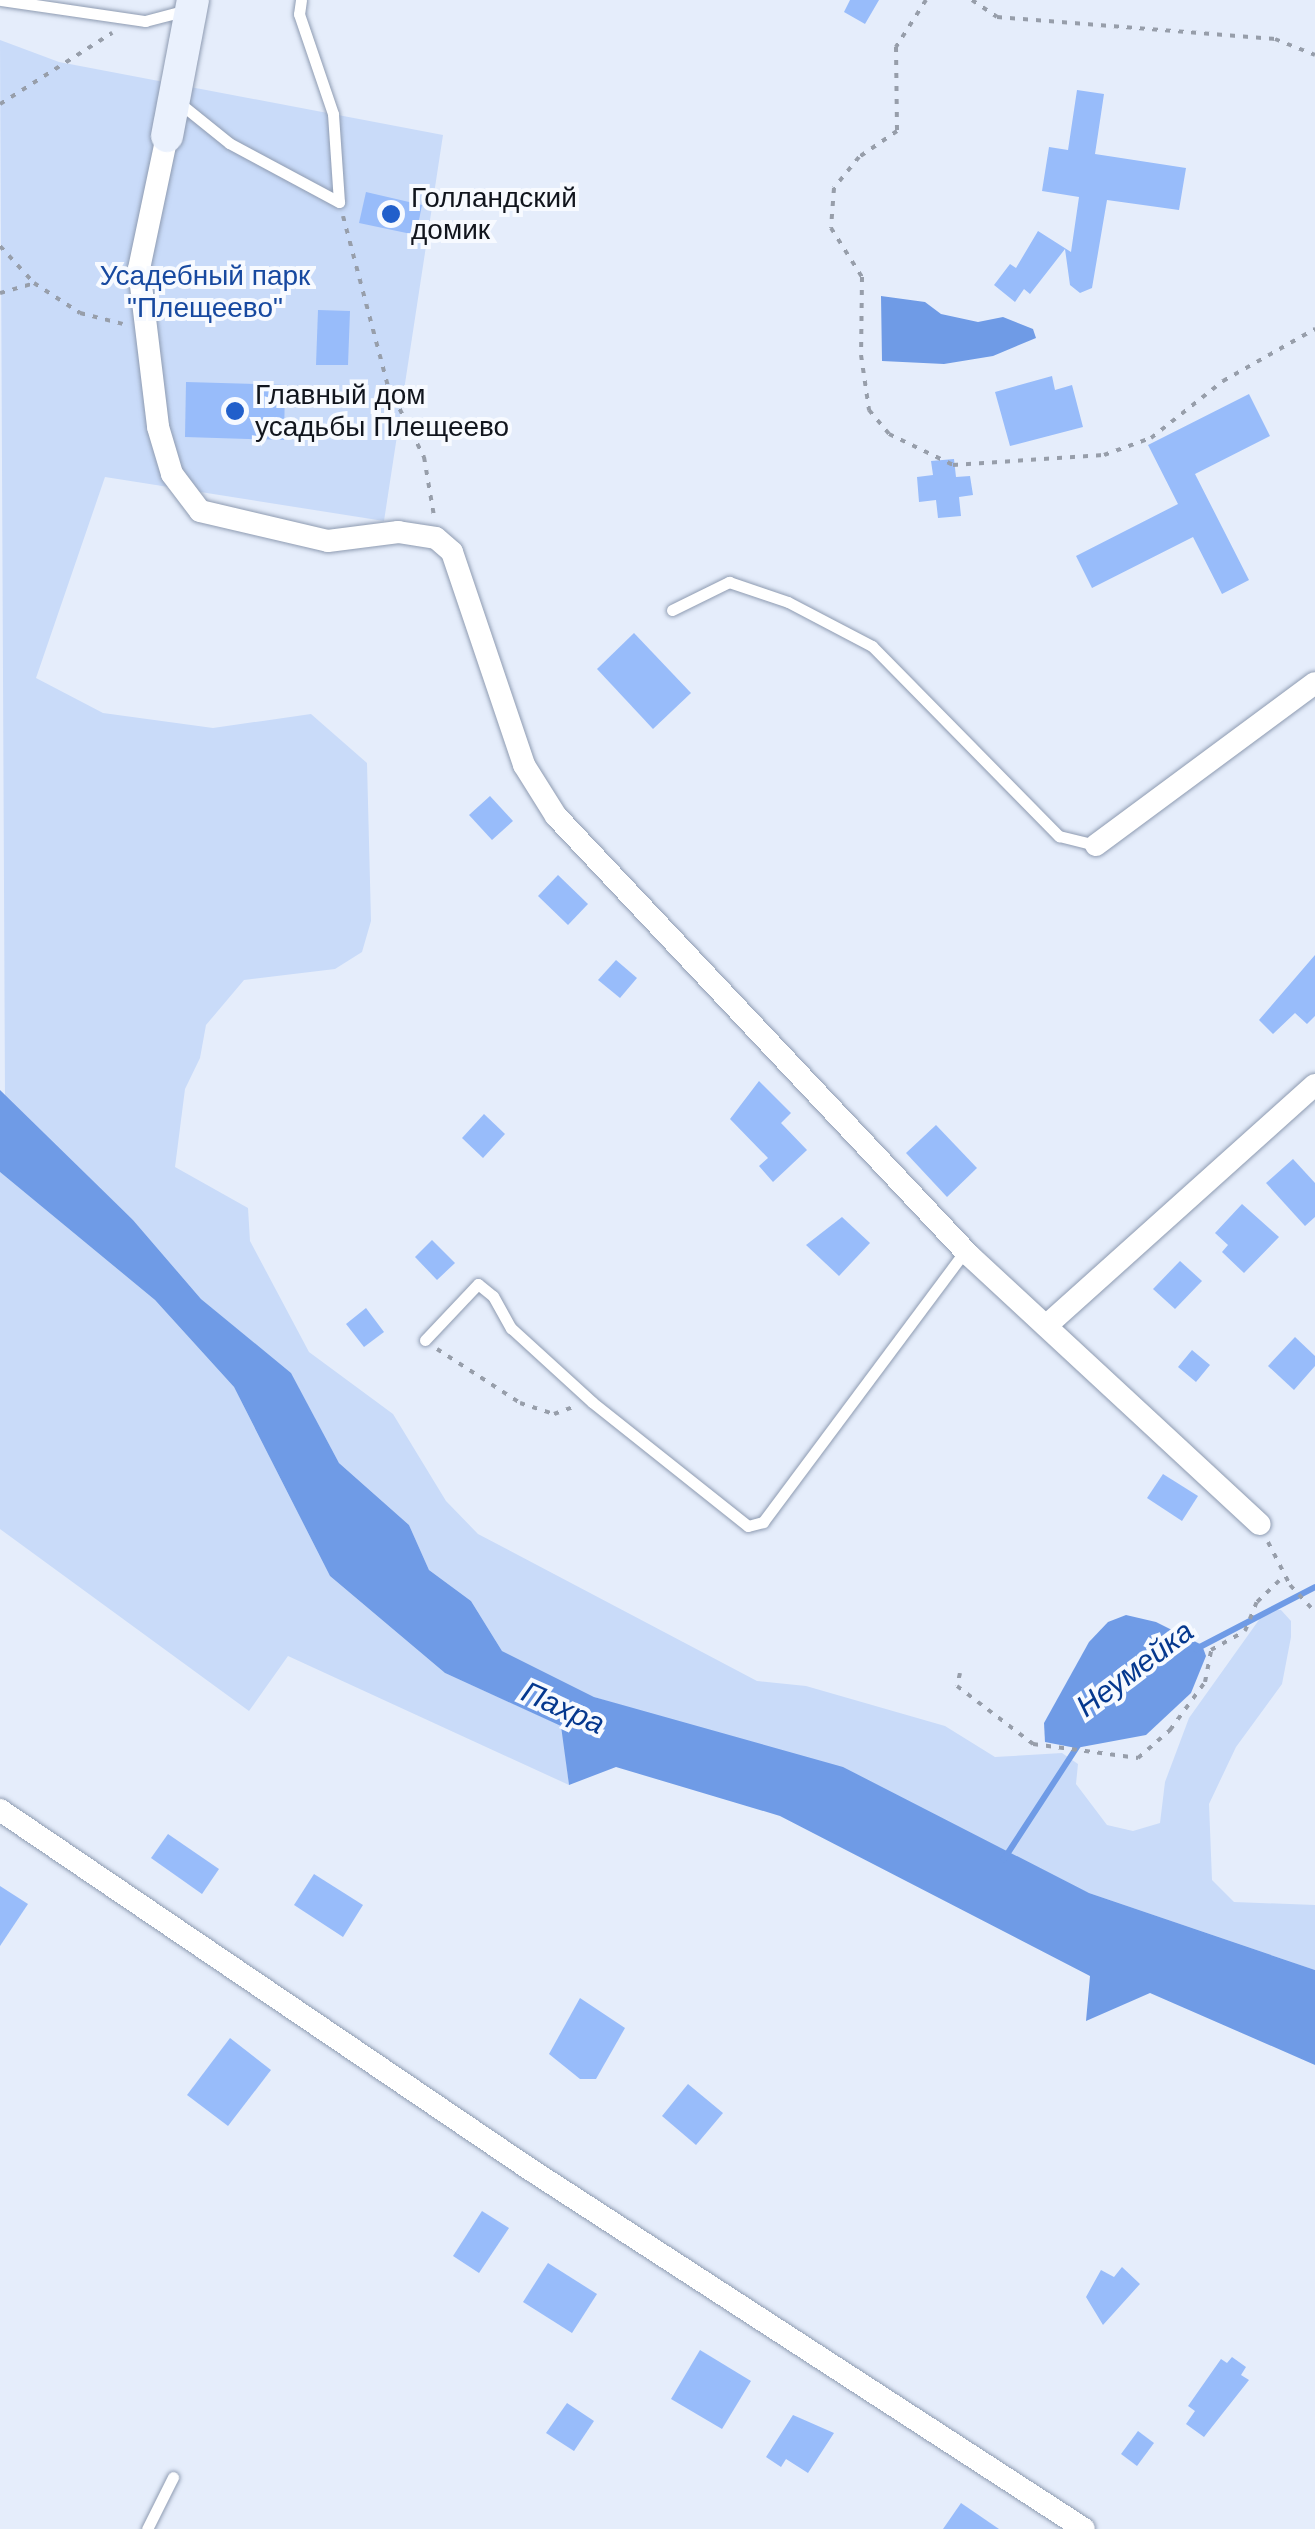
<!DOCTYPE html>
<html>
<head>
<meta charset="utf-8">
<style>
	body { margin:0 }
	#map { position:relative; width:1315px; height:2529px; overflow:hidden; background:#e5edfb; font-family:Helvetica,sans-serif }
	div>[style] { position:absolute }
	.green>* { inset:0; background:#c9dbf9 }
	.water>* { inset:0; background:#6f9be6 }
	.stream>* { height:6px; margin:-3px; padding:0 3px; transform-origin:3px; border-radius:3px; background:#6f9be6 }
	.building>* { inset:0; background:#98bcfa }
	.path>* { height:4px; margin-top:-2px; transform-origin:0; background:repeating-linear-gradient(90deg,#979eaa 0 5px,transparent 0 13px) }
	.roads { filter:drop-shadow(0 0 2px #8e9bb1) drop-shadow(0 0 2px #8e9bb1) }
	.lane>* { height:11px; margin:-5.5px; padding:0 5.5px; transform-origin:5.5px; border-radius:5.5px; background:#fff }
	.street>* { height:22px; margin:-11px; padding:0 11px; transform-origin:11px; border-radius:11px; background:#fff }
	.secondary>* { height:32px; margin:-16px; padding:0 16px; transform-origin:16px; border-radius:16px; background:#eaf1fd }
	.dots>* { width:28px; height:28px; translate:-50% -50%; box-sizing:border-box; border:5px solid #f7faff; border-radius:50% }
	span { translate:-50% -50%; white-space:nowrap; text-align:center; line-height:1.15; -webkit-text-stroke:8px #f7faff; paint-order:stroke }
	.poi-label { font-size:28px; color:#11151d }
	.left { translate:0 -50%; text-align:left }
	.park-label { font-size:28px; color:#1749a0 }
	.water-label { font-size:30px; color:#05388e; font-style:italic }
</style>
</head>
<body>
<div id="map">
	<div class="green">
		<div style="clip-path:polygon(0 40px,59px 62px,443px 135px,384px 521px,105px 477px,36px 678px,103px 713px,213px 728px,311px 714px,367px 763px,371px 921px,362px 952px,335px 969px,244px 980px,206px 1025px,200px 1058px,185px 1089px,175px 1167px,248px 1208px,250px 1241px,309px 1352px,393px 1414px,446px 1501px,478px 1534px,757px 1681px,806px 1686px,945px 1726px,995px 1757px,1062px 1753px,1078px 1764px,1076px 1784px,1107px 1825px,1133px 1831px,1160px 1823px,1165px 1782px,1189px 1718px,1266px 1610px,1281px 1610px,1291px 1621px,1291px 1637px,1282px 1684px,1236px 1747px,1209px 1804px,1212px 1880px,1234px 1902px,1315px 1905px,1315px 1970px,1089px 1893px,701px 1730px,594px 1697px,502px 1651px,471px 1601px,429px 1570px,409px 1525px,339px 1463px,291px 1374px,201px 1299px,133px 1220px,5px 1098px)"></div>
		<div style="clip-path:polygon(0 1172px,155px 1300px,234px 1387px,330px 1576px,445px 1673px,562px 1726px,569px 1785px,288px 1656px,249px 1711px,0 1529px)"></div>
	</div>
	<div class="water">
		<div style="clip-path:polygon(881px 296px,925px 302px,941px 314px,978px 322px,1003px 317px,1033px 329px,1036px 338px,993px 356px,944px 364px,882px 361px)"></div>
		<div style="clip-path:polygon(0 1090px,133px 1220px,201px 1299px,291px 1373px,339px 1463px,409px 1525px,429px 1570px,471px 1601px,502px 1651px,594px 1697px,843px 1767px,1089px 1893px,1315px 1970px,1315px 2065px,1150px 1993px,1086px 2021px,1090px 1976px,780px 1816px,616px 1767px,569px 1785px,561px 1726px,445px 1673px,330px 1576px,234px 1387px,155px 1300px,0 1172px)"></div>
		<div style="clip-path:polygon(1126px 1615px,1156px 1622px,1202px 1645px,1206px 1656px,1191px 1693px,1146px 1735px,1076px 1748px,1045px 1742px,1044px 1723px,1089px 1642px,1108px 1622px)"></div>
	</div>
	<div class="stream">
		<div style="left:1196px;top:1649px;width:134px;rotate:-27.5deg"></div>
		<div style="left:1004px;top:1859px;width:137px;rotate:-56.9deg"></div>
	</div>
	<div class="building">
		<div style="clip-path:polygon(850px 0,879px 0,865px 24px,844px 12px)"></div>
		<div style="clip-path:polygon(1077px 90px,1104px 94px,1095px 154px,1186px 168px,1179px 210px,1107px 200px,1092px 288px,1080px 293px,1070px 285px,1065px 249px,1030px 294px,1024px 289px,1015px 302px,994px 285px,1010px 264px,1016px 268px,1038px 231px,1071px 252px,1079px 197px,1042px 191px,1049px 147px,1068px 150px)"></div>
		<div style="clip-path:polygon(366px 192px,422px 205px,416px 235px,359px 223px)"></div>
		<div style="clip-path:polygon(318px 310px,350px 311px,348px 365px,316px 365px)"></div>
		<div style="clip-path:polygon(1052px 376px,1055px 390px,1072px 385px,1083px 427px,1010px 446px,995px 392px)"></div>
		<div style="clip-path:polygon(186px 382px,285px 385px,284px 440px,185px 437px)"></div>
		<div style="clip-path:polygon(1249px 394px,1270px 436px,1195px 474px,1249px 580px,1222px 594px,1193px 537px,1092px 588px,1076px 556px,1178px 504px,1148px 445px)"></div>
		<div style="clip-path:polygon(954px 459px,956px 477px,970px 476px,973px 495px,959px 497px,961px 516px,938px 518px,936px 500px,919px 502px,917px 477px,933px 475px,931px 461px)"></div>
		<div style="clip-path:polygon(634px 633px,691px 693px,653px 729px,597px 669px)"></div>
		<div style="clip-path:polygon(490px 796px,513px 821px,492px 840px,469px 815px)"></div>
		<div style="clip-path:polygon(558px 875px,588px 904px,568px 925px,538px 896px)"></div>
		<div style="clip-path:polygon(1315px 955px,1315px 1016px,1307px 1024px,1295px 1013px,1273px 1034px,1259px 1020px)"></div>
		<div style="clip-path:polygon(616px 960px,637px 978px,620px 998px,598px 980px)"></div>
		<div style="clip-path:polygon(759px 1081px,791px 1113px,781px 1123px,807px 1150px,773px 1182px,759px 1166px,768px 1158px,730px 1119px)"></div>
		<div style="clip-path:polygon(484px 1114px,505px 1134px,483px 1158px,462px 1138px)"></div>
		<div style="clip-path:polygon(936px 1125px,977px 1168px,947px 1197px,906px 1153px)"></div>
		<div style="clip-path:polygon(1293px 1159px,1315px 1183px,1315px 1217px,1305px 1226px,1266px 1183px)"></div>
		<div style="clip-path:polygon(1242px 1204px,1279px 1237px,1244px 1273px,1222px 1252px,1228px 1245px,1215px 1233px)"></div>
		<div style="clip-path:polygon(842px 1217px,870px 1243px,839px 1276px,806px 1245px)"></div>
		<div style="clip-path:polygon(432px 1240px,455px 1263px,437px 1280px,415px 1257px)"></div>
		<div style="clip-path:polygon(1180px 1261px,1202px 1281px,1175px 1309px,1153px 1289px)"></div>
		<div style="clip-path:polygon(366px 1308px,384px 1332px,364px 1347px,346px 1324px)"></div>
		<div style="clip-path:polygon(1295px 1337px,1315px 1356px,1315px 1366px,1294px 1390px,1268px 1366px)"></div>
		<div style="clip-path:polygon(1192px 1350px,1210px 1365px,1196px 1382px,1178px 1367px)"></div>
		<div style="clip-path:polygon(1163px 1474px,1198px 1496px,1182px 1521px,1147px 1498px)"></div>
		<div style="clip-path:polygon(168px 1834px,219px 1869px,202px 1894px,151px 1858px)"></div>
		<div style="clip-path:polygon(314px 1874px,363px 1905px,343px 1937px,294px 1905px)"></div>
		<div style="clip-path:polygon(0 1886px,28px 1904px,0 1946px)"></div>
		<div style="clip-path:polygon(580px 1998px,625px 2028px,596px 2079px,580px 2079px,549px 2054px)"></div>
		<div style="clip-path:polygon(230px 2038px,271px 2070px,228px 2126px,187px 2095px)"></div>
		<div style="clip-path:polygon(688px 2084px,723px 2113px,696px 2145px,662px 2116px)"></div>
		<div style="clip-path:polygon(482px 2211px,509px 2228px,479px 2273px,453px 2256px)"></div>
		<div style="clip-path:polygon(548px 2263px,597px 2294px,572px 2333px,523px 2302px)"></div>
		<div style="clip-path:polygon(1122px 2267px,1140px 2284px,1103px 2325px,1086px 2297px,1101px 2270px,1114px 2277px)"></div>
		<div style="clip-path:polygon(700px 2350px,751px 2381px,722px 2429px,671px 2399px)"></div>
		<div style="clip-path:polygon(1232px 2357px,1246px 2367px,1241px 2375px,1249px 2380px,1204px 2437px,1186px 2424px,1195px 2411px,1188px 2406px,1221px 2359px,1227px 2363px)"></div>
		<div style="clip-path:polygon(567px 2403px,594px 2421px,574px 2451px,546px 2433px)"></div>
		<div style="clip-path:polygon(793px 2415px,834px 2433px,808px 2473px,786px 2459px,781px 2467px,766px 2457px)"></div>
		<div style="clip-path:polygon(1138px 2431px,1154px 2443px,1137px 2466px,1121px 2454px)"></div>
		<div style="clip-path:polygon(961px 2503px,999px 2529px,943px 2529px)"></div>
	</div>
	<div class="path">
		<div style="left:926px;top:0;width:56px;rotate:122.6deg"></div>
		<div style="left:896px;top:47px;width:84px;rotate:89.3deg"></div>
		<div style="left:897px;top:131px;width:46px;rotate:145.6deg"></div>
		<div style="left:859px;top:157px;width:40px;rotate:129deg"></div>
		<div style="left:834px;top:188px;width:40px;rotate:94.3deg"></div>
		<div style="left:831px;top:228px;width:58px;rotate:57.7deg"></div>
		<div style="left:862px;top:277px;width:78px;rotate:90.7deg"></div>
		<div style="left:861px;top:355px;width:56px;rotate:81.7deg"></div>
		<div style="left:869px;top:410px;width:31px;rotate:50deg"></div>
		<div style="left:889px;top:434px;width:71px;rotate:25.8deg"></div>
		<div style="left:953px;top:465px;width:151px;rotate:-3.8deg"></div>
		<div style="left:1104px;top:455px;width:50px;rotate:-19.9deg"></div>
		<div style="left:1151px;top:438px;width:92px;rotate:-38.4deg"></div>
		<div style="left:1223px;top:381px;width:106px;rotate:-29.5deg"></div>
		<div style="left:972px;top:0;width:30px;rotate:34deg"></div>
		<div style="left:997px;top:17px;width:279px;rotate:4.5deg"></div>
		<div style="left:1275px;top:39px;width:43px;rotate:21.8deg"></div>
		<div style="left:0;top:104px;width:133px;rotate:-32.4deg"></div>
		<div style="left:343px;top:216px;width:176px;rotate:75.2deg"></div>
		<div style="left:388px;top:386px;width:80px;rotate:63.1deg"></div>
		<div style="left:424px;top:457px;width:60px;rotate:80.4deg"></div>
		<div style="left:0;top:246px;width:50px;rotate:47.4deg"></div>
		<div style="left:34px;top:283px;width:55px;rotate:33.1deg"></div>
		<div style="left:80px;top:313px;width:44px;rotate:14.3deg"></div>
		<div style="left:0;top:293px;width:35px;rotate:-16deg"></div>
		<div style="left:437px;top:1349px;width:99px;rotate:33deg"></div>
		<div style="left:520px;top:1403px;width:36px;rotate:18deg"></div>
		<div style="left:554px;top:1414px;width:20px;rotate:-20deg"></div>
		<div style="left:1268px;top:1542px;width:48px;rotate:62.9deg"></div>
		<div style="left:1290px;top:1585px;width:37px;rotate:47deg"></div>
		<div style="left:960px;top:1673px;width:13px;rotate:103deg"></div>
		<div style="left:957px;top:1686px;width:96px;rotate:37.3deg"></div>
		<div style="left:1033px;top:1744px;width:106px;rotate:7.6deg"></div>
		<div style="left:1138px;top:1758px;width:43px;rotate:-41.2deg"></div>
		<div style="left:1170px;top:1730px;width:59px;rotate:-53.9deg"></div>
		<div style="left:1205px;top:1682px;width:33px;rotate:-79deg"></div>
		<div style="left:1211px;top:1650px;width:39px;rotate:-29deg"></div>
		<div style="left:1245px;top:1631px;width:31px;rotate:-68deg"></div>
		<div style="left:1257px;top:1602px;width:39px;rotate:-44deg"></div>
	</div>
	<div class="roads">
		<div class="lane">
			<div style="left:1px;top:0;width:146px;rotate:8.3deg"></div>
			<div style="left:145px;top:21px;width:43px;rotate:-14.7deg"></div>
			<div style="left:301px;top:0;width:14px;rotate:98deg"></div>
			<div style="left:299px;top:14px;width:106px;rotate:71.2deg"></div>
			<div style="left:333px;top:114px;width:88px;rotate:86.1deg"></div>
			<div style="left:177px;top:101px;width:67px;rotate:38.9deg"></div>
			<div style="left:229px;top:143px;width:125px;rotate:28.2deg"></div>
			<div style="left:672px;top:610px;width:64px;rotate:-26.2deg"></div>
			<div style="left:729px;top:582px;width:62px;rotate:18.7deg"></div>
			<div style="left:788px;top:602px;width:95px;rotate:27.6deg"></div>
			<div style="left:872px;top:646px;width:267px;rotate:45.5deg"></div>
			<div style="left:1059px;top:836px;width:38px;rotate:14deg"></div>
			<div style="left:425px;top:1340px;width:77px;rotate:-46.6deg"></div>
			<div style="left:478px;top:1284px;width:19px;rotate:39deg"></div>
			<div style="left:493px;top:1296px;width:37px;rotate:61deg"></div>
			<div style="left:511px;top:1328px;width:110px;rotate:42.4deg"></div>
			<div style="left:592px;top:1402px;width:199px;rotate:38.5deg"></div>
			<div style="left:748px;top:1526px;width:16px;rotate:-15deg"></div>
			<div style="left:763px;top:1522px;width:338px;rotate:-53.3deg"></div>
			<div style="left:147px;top:2529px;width:58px;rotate:-63.4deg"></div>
		</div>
		<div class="street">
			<div style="left:167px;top:136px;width:136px;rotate:101.9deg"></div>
			<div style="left:139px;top:269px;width:159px;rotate:83.1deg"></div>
			<div style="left:158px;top:427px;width:49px;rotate:73.4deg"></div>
			<div style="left:172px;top:474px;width:46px;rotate:52.9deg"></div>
			<div style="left:200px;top:511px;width:131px;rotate:13.2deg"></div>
			<div style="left:328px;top:541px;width:71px;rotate:-7.3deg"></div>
			<div style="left:398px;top:532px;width:38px;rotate:9deg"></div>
			<div style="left:436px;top:538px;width:21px;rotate:41deg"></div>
			<div style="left:452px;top:552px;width:225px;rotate:71.3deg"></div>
			<div style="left:524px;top:765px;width:60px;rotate:57.9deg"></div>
			<div style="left:556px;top:816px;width:603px;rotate:46.75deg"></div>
			<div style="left:969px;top:1255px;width:396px;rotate:42.8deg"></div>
			<div style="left:1096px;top:845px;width:272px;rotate:-36.5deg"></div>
			<div style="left:1046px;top:1326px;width:361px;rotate:-41.9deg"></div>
			<div style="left:0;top:1810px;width:642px;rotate:34.14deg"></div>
			<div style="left:531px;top:2170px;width:659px;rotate:32.99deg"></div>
		</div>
		<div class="secondary">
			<div style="left:167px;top:136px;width:138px;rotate:-79.2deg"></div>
		</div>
	</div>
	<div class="dots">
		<div style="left:391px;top:214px;background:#215fcb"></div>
		<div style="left:235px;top:411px;background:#215fcb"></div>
	</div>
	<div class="poi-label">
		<span class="left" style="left:411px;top:214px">Голландский<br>домик</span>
		<span class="left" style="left:255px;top:411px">Главный дом<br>усадьбы Плещеево</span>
	</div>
	<div class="park-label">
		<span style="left:205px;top:292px">Усадебный парк<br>"Плещеево"</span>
	</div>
	<div class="water-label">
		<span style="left:1135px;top:1669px;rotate:-37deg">Неумейка</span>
		<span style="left:563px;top:1708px;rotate:24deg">Пахра</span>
	</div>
</div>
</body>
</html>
